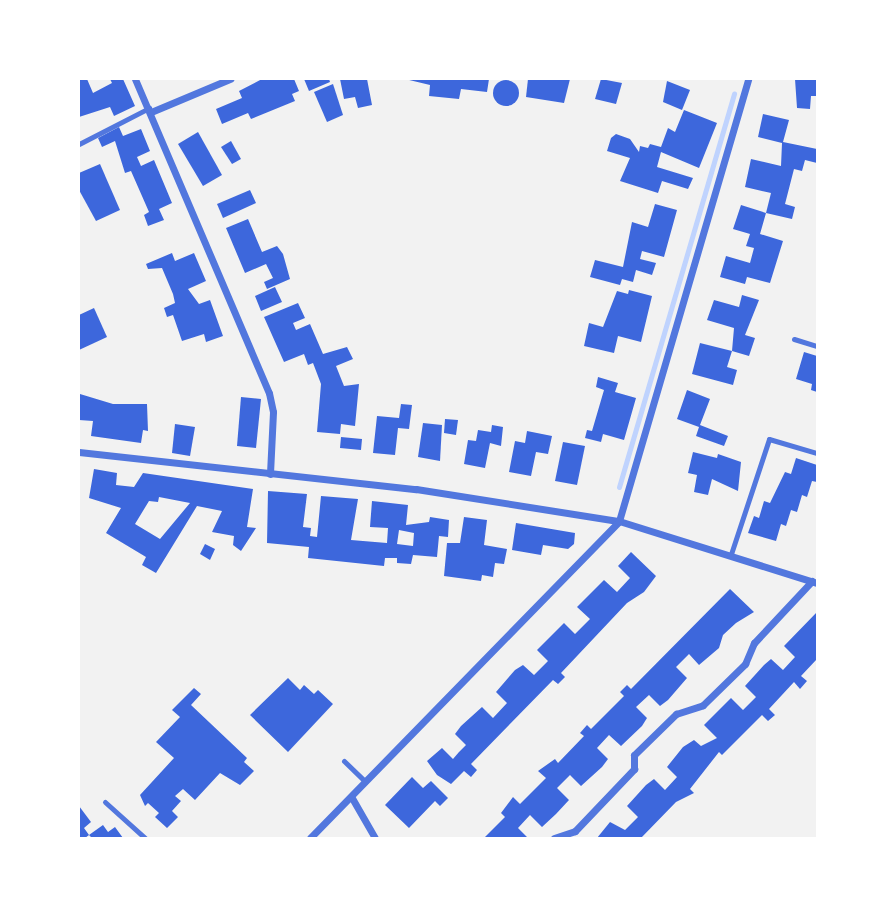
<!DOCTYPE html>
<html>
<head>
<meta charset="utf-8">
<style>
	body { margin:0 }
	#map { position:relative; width:896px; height:917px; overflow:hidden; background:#f2f2f2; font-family:"Golos Text",sans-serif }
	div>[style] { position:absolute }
	.stream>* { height:5px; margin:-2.5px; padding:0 2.5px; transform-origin:2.5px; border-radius:2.5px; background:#bfd3fe }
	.building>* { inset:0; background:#3d67dc }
	.round { border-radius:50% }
	.service>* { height:5px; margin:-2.5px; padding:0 2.5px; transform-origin:2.5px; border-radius:2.5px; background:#5277de }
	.minor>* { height:7px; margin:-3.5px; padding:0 3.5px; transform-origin:3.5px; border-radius:3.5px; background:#5277de }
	span { translate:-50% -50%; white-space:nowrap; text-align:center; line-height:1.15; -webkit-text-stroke:5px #fff; paint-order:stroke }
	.frame { position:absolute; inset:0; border:80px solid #fff; pointer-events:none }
</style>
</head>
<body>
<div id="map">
	<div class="stream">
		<div style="left:619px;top:487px;width:410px;rotate:-73.7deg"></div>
	</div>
	<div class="building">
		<div style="clip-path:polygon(79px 79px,87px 79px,93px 93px,112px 83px,110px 79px,123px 79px,135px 106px,114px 116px,110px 107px,79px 117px)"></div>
		<div style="clip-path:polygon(262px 79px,294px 79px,299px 91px,292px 94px,295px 101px,251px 119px,248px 113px,222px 124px,216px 109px,242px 98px,239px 91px)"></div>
		<div style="clip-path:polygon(304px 79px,329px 79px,330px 82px,309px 91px)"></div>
		<div style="clip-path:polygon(340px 79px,367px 79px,372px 105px,358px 108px,355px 97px,344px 99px)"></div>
		<div style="clip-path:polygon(405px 79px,489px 79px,487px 92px,461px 89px,459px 99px,429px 96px,430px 85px)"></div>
		<div style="clip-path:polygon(528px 79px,570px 79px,564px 103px,526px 97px)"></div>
		<div style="clip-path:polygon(601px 79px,622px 83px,616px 104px,595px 99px)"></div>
		<div style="clip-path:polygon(795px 79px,817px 79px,817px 96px,811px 96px,810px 109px,797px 108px)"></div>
		<div class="round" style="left:493px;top:80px;width:26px;height:26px"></div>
		<div style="clip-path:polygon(667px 81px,690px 90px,682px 110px,663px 102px)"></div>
		<div style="clip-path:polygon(333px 84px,343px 115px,327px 122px,314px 92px)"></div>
		<div style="clip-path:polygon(684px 110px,717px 123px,699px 168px,661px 152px,657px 167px,693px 178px,688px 189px,662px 181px,658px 193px,620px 181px,630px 158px,607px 151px,611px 138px,616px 134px,630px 139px,639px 152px,640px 146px,648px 148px,650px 144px,661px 147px,668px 128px,675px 132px)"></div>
		<div style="clip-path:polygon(763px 114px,789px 120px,783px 142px,817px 149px,817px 163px,805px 160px,802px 171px,794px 169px,785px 204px,795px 207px,792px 219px,766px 213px,771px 193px,745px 187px,751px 159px,781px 166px,782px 143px,758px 137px)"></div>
		<div style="clip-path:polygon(119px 127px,123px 136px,141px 129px,150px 151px,137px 157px,141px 166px,154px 160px,172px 203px,159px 209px,164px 220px,148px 226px,144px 215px,149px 212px,131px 171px,125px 173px,115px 141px,102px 147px,98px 138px)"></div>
		<div style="clip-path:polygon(198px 132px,222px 175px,203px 186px,178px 144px)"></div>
		<div style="clip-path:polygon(231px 141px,241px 159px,232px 164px,221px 147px)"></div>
		<div style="clip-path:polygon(100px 164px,120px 210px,96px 221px,79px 190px,79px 173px)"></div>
		<div style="clip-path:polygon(250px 190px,256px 203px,223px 218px,217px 204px)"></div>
		<div style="clip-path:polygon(655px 204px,677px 210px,664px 257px,642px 251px,640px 259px,656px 263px,652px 275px,636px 270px,633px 282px,622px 279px,620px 285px,590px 277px,595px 260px,623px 267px,632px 222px,648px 227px)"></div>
		<div style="clip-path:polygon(741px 205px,766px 213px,760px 234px,783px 241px,770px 283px,747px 277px,745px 284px,720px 277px,726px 256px,750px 263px,754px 248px,746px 246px,750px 234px,733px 229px)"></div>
		<div style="clip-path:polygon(248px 219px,262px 252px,277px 246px,283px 254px,290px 279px,267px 289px,264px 282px,273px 278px,266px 264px,245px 273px,226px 228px)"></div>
		<div style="clip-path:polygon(172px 253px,175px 261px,194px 253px,206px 281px,188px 289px,199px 304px,210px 300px,223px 336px,206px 342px,204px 334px,182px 341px,173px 315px,167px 317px,164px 308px,175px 303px,173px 294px,162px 268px,148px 269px,146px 264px)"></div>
		<div style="clip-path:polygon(275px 287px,282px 302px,261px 311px,255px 296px)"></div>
		<div style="clip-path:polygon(629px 290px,652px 296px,641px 342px,618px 336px,614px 353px,584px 346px,589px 323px,603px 327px,617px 291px,628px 294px)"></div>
		<div style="clip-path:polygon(742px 295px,759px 300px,745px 335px,755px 338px,749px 356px,732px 351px,727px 367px,737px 370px,733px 385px,692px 374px,700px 343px,732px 351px,734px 328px,707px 320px,714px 300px,739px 307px)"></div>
		<div style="clip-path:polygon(298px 303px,305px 318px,293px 323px,296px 330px,310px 324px,323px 354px,347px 347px,353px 359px,336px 366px,344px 386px,359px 384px,355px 426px,341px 424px,340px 434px,317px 432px,321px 384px,313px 363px,308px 365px,304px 354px,284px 362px,264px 317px)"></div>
		<div style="clip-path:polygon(94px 308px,107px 337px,79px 350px,79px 315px)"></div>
		<div style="clip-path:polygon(804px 352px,817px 356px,817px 392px,811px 390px,812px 384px,796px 379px)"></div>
		<div style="clip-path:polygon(598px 377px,618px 383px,615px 392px,636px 398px,624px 440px,603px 434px,601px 442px,585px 438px,587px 430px,592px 431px,604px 390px,596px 387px)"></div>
		<div style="clip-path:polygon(687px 390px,710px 399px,700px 425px,728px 436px,724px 446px,696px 436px,699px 427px,677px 419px)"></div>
		<div style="clip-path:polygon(80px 394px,113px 404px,147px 404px,148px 431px,143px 430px,141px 443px,91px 436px,93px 421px,79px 420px)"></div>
		<div style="clip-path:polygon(241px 397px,261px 399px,256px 448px,237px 446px)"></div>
		<div style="clip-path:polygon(401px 404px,412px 405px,409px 429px,398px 428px,395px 455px,373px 453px,377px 416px,399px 418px)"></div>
		<div style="clip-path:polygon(445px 419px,458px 420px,456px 435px,444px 433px)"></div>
		<div style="clip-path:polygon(423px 423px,442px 425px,440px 461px,418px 457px)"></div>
		<div style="clip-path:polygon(175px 424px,195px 427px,190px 456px,172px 453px)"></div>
		<div style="clip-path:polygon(492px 425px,503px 427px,501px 446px,490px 443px,485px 468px,464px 464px,468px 440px,476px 441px,478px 430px,491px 432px)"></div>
		<div style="clip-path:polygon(527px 431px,552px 436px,548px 454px,536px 452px,531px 476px,509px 472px,515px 441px,525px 443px)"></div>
		<div style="clip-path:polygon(341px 437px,362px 439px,361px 450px,340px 448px)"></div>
		<div style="clip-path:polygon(563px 442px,585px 446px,577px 485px,555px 481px)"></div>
		<div style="clip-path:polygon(693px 452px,717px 458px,718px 454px,741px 462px,738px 491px,712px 479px,708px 495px,694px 492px,697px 475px,688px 473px)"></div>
		<div style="clip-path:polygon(796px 458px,817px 465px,817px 482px,812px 481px,807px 497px,802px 495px,797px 512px,791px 510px,786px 526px,781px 524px,776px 541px,748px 533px,754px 516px,759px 518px,764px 501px,770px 503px,785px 472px,791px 474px)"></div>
		<div style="clip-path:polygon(evenodd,94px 469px,117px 473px,116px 485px,134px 487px,143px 473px,253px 489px,247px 527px,256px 528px,241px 551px,233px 545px,234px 536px,212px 532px,222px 511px,197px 506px,156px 573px,142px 565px,146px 557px,106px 533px,121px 508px,89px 498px,94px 469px,159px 497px,190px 503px,160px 539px,135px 524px,149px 501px,158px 502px,159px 497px)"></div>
		<div style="clip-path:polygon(evenodd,268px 491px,307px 494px,303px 527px,311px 528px,310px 536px,317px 537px,321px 496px,358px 499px,351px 540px,387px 543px,388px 528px,370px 527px,372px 501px,408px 505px,406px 525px,429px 522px,430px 517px,449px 520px,448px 537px,439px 536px,437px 557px,413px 555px,411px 564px,397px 563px,397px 558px,385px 558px,384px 566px,308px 558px,309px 547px,267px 543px,268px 491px,399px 530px,414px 533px,413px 546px,397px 544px,399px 530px)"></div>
		<div style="clip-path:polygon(464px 517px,487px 520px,484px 545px,507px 549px,504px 564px,495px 563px,493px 577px,482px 575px,481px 581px,444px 576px,447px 543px,460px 543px)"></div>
		<div style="clip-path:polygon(516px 523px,575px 533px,574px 544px,568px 549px,543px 545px,541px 555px,512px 550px)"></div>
		<div style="clip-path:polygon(205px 544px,215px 549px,210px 560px,200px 554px)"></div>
		<div style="clip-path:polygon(631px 552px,656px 576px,644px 592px,627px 603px,561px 673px,565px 677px,558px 684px,553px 680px,471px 764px,477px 770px,471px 777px,464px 771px,451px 784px,437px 775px,427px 761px,442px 748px,453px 759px,459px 752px,466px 745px,455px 734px,461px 726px,482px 707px,493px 718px,507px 703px,496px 692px,515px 670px,523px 665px,534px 675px,548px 661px,537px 650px,564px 623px,575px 634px,590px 619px,577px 607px,604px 580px,617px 592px,630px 578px,618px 566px)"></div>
		<div style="clip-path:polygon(730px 589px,754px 612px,736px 623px,723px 635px,719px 648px,699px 665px,689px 654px,676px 667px,687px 678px,668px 700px,660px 706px,649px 695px,636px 707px,647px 718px,642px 726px,621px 746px,609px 735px,597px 748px,608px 759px,602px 767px,581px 786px,570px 775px,557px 788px,569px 800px,556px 814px,542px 827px,530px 815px,518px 828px,528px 838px,484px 838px,505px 817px,501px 813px,513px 797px,520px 804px,546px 778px,538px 771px,555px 759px,558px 763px,584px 736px,580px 733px,587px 725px,591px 729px,624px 696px,620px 692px,627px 685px,631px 689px)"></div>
		<div style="clip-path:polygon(817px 612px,817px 659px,801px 676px,807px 681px,800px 689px,794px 682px,769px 709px,775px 715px,768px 721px,762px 715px,722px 755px,719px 752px,690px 789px,694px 793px,676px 802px,641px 838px,597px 838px,610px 822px,625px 830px,638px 817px,627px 806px,646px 785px,654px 779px,665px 790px,677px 777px,667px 767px,683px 747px,694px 740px,701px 746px,717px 738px,704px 725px,731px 698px,743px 710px,756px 697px,745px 686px,764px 665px,771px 659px,783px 670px,795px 657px,784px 646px)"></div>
		<div style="clip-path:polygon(288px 678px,300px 690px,304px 685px,314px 694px,318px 690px,333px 704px,288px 752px,250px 715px)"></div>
		<div style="clip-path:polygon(194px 688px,201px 694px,191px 705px,247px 758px,244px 762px,254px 771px,240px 785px,220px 773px,195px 800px,183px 789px,175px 796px,181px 801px,172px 811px,178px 817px,167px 828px,155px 817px,159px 813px,148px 803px,145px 806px,140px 795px,174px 758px,156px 742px,180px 717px,172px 710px)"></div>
		<div style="clip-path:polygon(412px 777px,423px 788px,431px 781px,448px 798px,440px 806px,435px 801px,409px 828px,385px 805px)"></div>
		<div style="clip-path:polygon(79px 806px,91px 822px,84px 828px,89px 835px,85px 838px,79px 838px)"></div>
		<div style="clip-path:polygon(103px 825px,108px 832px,115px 827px,123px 838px,92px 838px,89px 835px)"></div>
	</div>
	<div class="service">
		<div style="left:79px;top:144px;width:79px;rotate:-27.2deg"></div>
		<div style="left:794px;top:339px;width:24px;rotate:17deg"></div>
		<div style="left:731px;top:554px;width:121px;rotate:-71.7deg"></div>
		<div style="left:769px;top:439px;width:50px;rotate:16.3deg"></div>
		<div style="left:344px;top:761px;width:30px;rotate:44deg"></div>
		<div style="left:105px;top:802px;width:54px;rotate:42deg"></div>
	</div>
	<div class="minor">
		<div style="left:135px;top:79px;width:341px;rotate:66.9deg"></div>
		<div style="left:269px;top:393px;width:19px;rotate:78deg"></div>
		<div style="left:273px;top:412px;width:62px;rotate:92.8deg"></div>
		<div style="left:151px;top:112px;width:86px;rotate:-22.7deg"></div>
		<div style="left:79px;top:452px;width:339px;rotate:6.3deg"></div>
		<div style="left:416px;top:489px;width:206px;rotate:9deg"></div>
		<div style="left:619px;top:521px;width:207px;rotate:17.4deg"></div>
		<div style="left:352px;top:798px;width:46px;rotate:60.1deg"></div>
		<div style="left:310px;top:838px;width:443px;rotate:-45.7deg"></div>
		<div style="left:619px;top:521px;width:460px;rotate:-73.7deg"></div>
		<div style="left:554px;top:838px;width:22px;rotate:-18deg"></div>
		<div style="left:575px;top:831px;width:86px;rotate:-46.4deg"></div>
		<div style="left:634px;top:769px;width:14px;rotate:-90deg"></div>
		<div style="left:634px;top:755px;width:59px;rotate:-44.3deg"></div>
		<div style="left:676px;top:714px;width:28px;rotate:-18deg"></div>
		<div style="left:703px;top:705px;width:59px;rotate:-44.3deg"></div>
		<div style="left:745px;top:664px;width:23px;rotate:-67deg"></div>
		<div style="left:754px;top:643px;width:85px;rotate:-46.9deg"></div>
	</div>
	<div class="frame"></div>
</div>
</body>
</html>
